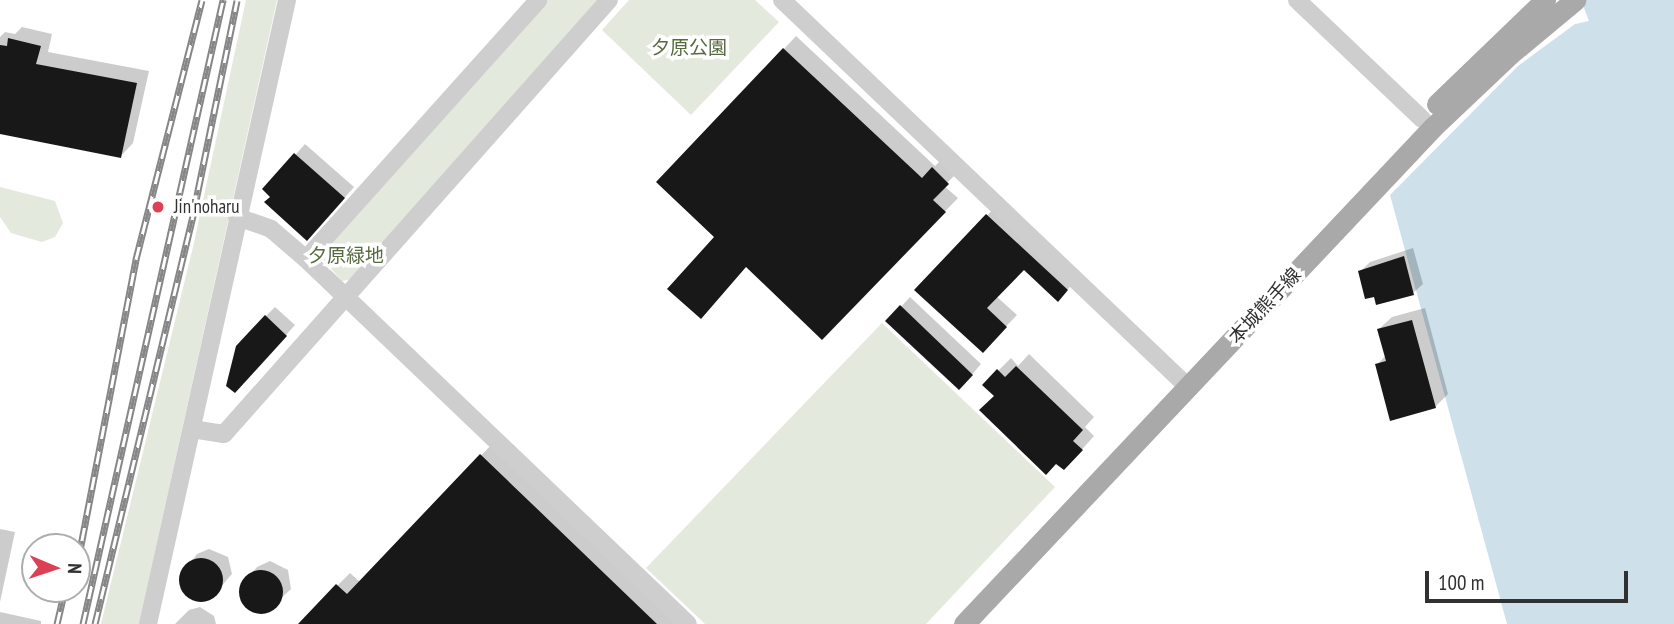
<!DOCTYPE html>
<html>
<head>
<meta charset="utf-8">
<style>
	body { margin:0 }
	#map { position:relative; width:1674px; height:624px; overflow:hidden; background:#fff; font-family:"PT Sans Narrow","Noto Sans JP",sans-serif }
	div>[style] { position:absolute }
	.green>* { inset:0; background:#e4e9dd }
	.water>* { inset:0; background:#cee1eb }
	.shadow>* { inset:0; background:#0003 }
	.building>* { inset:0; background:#181818 }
	.round { border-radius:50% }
	.minor>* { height:18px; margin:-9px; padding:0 9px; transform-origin:9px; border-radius:9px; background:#cecece }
	.major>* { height:21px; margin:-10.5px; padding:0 10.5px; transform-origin:10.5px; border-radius:10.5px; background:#a9a9a9 }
	.rail>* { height:7px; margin-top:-3.5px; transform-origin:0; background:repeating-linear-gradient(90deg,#fff 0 13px,#868686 0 26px); box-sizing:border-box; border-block:2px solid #868686 }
	.dots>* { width:19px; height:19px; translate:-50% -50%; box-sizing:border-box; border:4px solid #fff; border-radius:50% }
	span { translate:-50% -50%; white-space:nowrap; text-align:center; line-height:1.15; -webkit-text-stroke:7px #fff; paint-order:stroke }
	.park-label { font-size:19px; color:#566a40 }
	.poi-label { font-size:19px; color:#313131 }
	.left { translate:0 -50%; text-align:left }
	.street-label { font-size:19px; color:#313131 }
	.north { position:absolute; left:21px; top:533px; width:70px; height:70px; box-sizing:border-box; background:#fff; border:2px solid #adadad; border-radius:50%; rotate:92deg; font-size:19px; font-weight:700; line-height:28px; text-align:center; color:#313131 }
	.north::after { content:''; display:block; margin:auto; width:24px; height:32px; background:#db4055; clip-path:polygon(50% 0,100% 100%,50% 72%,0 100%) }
	.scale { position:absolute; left:1425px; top:571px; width:203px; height:32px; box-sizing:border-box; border:4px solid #313131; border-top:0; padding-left:9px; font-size:21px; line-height:24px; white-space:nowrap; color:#313131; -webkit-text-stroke:5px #fff; paint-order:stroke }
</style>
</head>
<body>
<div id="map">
	<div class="green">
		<div style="clip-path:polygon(246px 0,277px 0,139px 624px,101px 624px,193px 247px)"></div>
		<div style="clip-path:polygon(548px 0,602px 0,352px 279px,342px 281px,319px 255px)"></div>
		<div style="clip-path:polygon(629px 0,755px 0,779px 22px,691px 115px,602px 30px)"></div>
		<div style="clip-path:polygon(0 187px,55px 201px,63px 223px,55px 237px,42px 242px,11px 233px,0 217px)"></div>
		<div style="clip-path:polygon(882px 323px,1055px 487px,926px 624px,705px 624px,646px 568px)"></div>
	</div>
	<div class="water">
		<div style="clip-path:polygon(1581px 0,1674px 0,1674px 624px,1507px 624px,1390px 195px,1518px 66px,1575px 24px,1589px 21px)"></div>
	</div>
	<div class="shadow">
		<div style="clip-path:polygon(22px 27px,52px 34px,48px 52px,149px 71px,133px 143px,121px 156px,0 131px,0 37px,5px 32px,15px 34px)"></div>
		<div style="clip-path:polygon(796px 36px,935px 166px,945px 156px,960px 170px,944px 186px,958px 198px,822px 338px,716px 237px,784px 49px)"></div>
		<div style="clip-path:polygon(305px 144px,354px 187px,317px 229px,265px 189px)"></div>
		<div style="clip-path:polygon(998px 204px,1078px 278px,1058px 300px,1024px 268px,996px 296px,1017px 315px,983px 350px,917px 290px)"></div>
		<div style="clip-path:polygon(1413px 248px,1423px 284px,1413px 293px,1375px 295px,1360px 272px,1370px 262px)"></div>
		<div style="clip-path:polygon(910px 297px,981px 364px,968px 379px,888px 321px)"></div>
		<div style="clip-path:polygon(275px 307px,295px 325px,245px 381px,266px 316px)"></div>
		<div style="clip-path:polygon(1425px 308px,1448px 394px,1435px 407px,1377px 365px,1386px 355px,1379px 329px,1392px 317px)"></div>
		<div style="clip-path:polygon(1029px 354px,1094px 417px,1085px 427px,1094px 436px,1077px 455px,984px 385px,1011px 358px,1018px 366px)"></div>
		<div style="clip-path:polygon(494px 442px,683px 624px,299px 624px,350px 573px,360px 582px)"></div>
		<div style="clip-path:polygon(0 529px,15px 532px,0 602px)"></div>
		<div style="clip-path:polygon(209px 549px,228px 557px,232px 574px,212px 597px,196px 600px,183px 590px,180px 577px,197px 554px)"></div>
		<div style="clip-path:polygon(270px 561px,288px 570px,291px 589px,266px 612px,240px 587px,257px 567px)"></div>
		<div style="clip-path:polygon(200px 607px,214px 616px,216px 624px,175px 624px,189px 610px)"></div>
		<div style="clip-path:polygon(0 612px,41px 621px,41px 624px,0 624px)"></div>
	</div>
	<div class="building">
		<div style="clip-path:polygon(8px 38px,41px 46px,36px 64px,137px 83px,121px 158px,0 134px,0 45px,7px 46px)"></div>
		<div style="clip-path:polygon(783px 48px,922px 178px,932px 167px,949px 184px,933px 200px,946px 212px,822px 340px,746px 267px,701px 319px,667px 289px,714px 237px,656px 182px)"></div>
		<div style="clip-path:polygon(294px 153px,345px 198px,307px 241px,264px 202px,270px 197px,262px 189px)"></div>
		<div style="clip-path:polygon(986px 214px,1068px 290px,1058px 302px,1024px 270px,987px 308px,1007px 327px,983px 353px,914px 290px)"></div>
		<div style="clip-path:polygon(1404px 256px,1414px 295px,1376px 305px,1374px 297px,1365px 299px,1358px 271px)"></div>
		<div style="clip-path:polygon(900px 305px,973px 375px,959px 390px,885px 321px)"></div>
		<div style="clip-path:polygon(265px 315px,287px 336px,235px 393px,226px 386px,236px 346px)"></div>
		<div style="clip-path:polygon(1412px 320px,1436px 408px,1390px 421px,1375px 364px,1386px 361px,1377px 329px)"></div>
		<div style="clip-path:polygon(1016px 366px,1083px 430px,1073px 441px,1083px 450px,1064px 470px,1056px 464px,1046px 475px,979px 410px,994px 396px,982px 385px,997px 369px,1005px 377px)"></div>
		<div style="clip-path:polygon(480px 454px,657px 624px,298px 624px,336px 584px,347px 594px)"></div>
		<div class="round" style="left:179px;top:558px;width:44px;height:44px"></div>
		<div class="round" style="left:239px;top:570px;width:44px;height:44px"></div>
	</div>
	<div class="minor">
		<div style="left:782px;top:0;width:561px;rotate:43.63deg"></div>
		<div style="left:1297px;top:0;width:173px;rotate:43.6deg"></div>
		<div style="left:237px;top:217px;width:36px;rotate:19deg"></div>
		<div style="left:271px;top:229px;width:46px;rotate:40.6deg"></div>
		<div style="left:306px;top:259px;width:528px;rotate:43.7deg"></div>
		<div style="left:306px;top:259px;width:348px;rotate:-48.1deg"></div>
		<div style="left:192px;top:429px;width:32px;rotate:9deg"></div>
		<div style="left:224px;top:434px;width:580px;rotate:-48.42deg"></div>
		<div style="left:148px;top:624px;width:639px;rotate:-77.44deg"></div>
	</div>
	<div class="major">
		<div style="left:1437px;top:104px;width:150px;rotate:-43.9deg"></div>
		<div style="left:964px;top:624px;width:683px;rotate:-46.66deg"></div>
		<div style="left:1433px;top:127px;width:106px;rotate:-43.5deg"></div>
		<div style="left:1510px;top:54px;width:85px;rotate:-39.7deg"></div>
	</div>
	<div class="rail">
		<div style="left:77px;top:566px;width:313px;rotate:-79.1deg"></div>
		<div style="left:136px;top:259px;width:267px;rotate:-75.7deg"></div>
		<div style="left:57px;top:624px;width:36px;rotate:-77deg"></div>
		<div style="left:83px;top:624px;width:640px;rotate:-77.35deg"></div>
		<div style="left:95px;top:624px;width:421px;rotate:-76.5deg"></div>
		<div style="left:193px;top:215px;width:219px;rotate:-78.4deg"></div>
	</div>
	<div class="dots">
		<div style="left:158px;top:207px;background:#db4055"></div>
	</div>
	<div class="park-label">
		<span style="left:689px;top:48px">夕原公園</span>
		<span style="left:346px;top:256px">夕原緑地</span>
	</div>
	<div class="poi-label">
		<span class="left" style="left:174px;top:207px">Jin'noharu</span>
	</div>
	<div class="street-label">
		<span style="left:1265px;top:306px;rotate:-47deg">本城熊手線</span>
	</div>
	<div class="north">N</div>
	<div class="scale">100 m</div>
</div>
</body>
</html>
